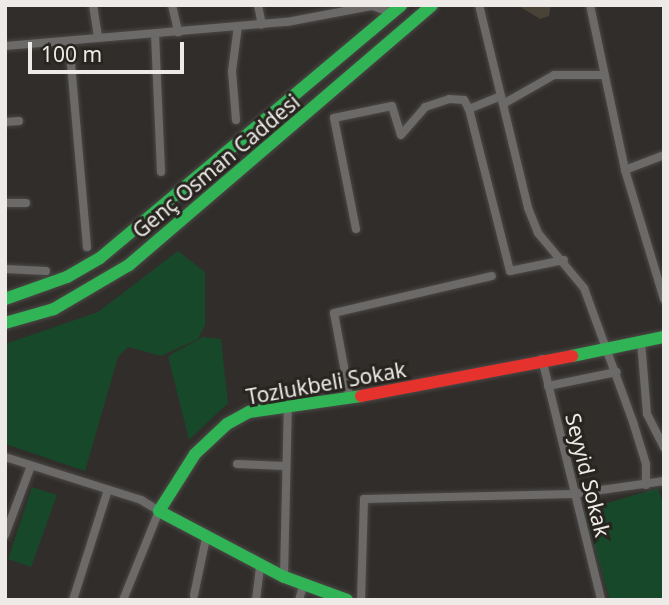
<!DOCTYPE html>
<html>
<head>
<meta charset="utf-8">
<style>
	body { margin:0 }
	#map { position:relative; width:669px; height:605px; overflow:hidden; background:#302d2a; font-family:"Noto Sans",sans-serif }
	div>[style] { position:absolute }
	.green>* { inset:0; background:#17482a }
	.building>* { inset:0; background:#4a4237 }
	.roads { filter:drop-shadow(0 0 2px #4b4846) drop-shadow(0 0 2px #4b4846) }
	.street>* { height:8px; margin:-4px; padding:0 4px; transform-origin:4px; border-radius:4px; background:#6c6a68 }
	.fast>* { height:12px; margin:-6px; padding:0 6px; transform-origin:6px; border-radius:6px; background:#30b455 }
	.jam>* { height:12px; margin:-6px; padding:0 6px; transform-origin:6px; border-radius:6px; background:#e5322d }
	span { translate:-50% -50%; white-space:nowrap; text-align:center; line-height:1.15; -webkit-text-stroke:6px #28241f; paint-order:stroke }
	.street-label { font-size:21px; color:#edeae7 }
	.frame { position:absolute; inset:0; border:7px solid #edeae7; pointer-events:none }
	.scale { position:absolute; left:28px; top:42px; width:156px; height:32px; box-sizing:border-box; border:4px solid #edeae7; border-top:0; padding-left:9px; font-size:21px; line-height:24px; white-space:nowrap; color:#edeae7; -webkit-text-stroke:5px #28241f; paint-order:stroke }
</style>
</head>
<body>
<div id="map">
	<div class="green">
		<div style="clip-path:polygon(178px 251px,205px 272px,205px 325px,198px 339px,161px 356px,128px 347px,118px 357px,85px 471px,5px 444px,5px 344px,98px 312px)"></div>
		<div style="clip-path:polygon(203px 337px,221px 339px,228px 403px,189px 440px,168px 356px)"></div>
		<div style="clip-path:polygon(32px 487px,57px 495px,31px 567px,8px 559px)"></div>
		<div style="clip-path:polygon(658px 488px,664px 507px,664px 600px,610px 600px,584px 510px)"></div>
	</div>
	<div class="building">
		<div style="clip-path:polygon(517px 5px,551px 5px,549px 16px,540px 19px)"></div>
	</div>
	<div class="roads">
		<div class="street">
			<div style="left:93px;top:5px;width:33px;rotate:81deg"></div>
			<div style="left:172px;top:5px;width:28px;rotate:77deg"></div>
			<div style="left:258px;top:5px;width:20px;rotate:79deg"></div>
			<div style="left:479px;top:5px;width:209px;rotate:76.4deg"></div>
			<div style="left:528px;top:208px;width:27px;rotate:68deg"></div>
			<div style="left:538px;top:233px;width:72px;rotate:50.1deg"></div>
			<div style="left:584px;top:288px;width:143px;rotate:69.9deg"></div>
			<div style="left:633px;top:422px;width:44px;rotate:72.8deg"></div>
			<div style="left:646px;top:464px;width:21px;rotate:90deg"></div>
			<div style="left:590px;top:5px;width:169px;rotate:78deg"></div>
			<div style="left:625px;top:170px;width:135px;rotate:73.2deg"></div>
			<div style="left:155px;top:34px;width:138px;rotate:87.5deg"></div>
			<div style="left:69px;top:41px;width:207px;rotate:85deg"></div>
			<div style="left:5px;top:46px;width:283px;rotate:-4.9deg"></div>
			<div style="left:287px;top:22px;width:86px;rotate:-10.7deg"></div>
			<div style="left:372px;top:6px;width:21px;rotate:19deg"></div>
			<div style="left:501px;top:96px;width:35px;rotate:158deg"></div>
			<div style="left:469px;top:109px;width:167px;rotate:75.8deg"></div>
			<div style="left:510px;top:271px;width:55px;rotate:-11.5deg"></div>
			<div style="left:503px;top:104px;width:59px;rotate:-29.6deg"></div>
			<div style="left:554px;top:75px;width:48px"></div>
			<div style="left:236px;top:120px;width:49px;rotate:-94.7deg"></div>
			<div style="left:232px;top:71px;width:45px;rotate:-82.4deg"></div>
			<div style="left:5px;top:122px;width:14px;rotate:-4deg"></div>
			<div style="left:401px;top:135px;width:37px;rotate:-49deg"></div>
			<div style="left:425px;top:107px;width:25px;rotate:-18deg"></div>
			<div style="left:449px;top:99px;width:15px;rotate:4deg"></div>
			<div style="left:464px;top:100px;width:10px;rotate:61deg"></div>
			<div style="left:625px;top:170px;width:42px;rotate:-21deg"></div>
			<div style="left:5px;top:203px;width:21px"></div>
			<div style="left:356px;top:229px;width:113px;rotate:-101.2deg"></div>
			<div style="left:334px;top:118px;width:59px;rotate:-11.7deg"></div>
			<div style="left:392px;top:106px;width:30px;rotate:73deg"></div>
			<div style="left:5px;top:269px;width:41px;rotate:2.8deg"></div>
			<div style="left:641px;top:342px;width:72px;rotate:85.2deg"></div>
			<div style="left:647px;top:414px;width:38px;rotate:63deg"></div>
			<div style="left:542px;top:359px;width:248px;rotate:76.2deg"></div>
			<div style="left:548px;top:386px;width:70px;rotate:-11.5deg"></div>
			<div style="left:350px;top:399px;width:87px;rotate:-100.5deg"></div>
			<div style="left:334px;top:313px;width:162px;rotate:-13.2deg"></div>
			<div style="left:5px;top:457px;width:143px;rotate:17.5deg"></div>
			<div style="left:141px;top:500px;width:21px;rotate:31deg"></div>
			<div style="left:159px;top:511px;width:96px;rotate:112deg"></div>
			<div style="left:237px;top:464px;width:48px;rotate:2.4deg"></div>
			<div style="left:5px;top:535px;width:74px;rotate:-69.4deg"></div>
			<div style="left:284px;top:577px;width:172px;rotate:-88.7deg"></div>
			<div style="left:194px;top:595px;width:58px;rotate:-78.1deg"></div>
			<div style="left:73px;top:600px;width:112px;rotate:-72.4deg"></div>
			<div style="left:256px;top:600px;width:35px;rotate:-83deg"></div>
			<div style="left:299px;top:600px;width:15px;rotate:-74deg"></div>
			<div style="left:361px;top:600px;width:101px;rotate:-88.3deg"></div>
			<div style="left:364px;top:499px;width:209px;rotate:-1.4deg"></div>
			<div style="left:573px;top:494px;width:92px;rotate:-8.1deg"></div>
		</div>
		<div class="fast">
			<div style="left:5px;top:299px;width:66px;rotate:-19.5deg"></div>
			<div style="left:67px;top:277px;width:38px;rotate:-30deg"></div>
			<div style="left:100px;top:258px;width:393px;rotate:-40deg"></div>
			<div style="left:5px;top:323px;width:51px;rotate:-15.9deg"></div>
			<div style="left:54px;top:309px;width:87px;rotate:-30.4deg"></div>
			<div style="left:129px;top:265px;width:399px;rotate:-40.6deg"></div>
			<div style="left:572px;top:356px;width:94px;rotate:-11.7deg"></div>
			<div style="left:347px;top:600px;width:67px;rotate:-159.9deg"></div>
			<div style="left:284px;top:577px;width:141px;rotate:-152.2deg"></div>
			<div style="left:159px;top:511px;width:67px;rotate:-57.7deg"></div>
			<div style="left:195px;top:454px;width:44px;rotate:-43.2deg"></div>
			<div style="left:227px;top:424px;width:25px;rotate:-29deg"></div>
			<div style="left:249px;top:412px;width:113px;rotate:-8.1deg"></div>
		</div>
		<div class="jam">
			<div style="left:361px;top:396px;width:215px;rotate:-10.7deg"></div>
		</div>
	</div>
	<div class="street-label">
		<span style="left:216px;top:166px;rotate:-40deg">Genç Osman Caddesi</span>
		<span style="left:326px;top:383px;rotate:-10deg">Tozlukbeli Sokak</span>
		<span style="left:588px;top:475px;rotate:76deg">Seyyid Sokak</span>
	</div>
	<div class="frame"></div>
	<div class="scale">100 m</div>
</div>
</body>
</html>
